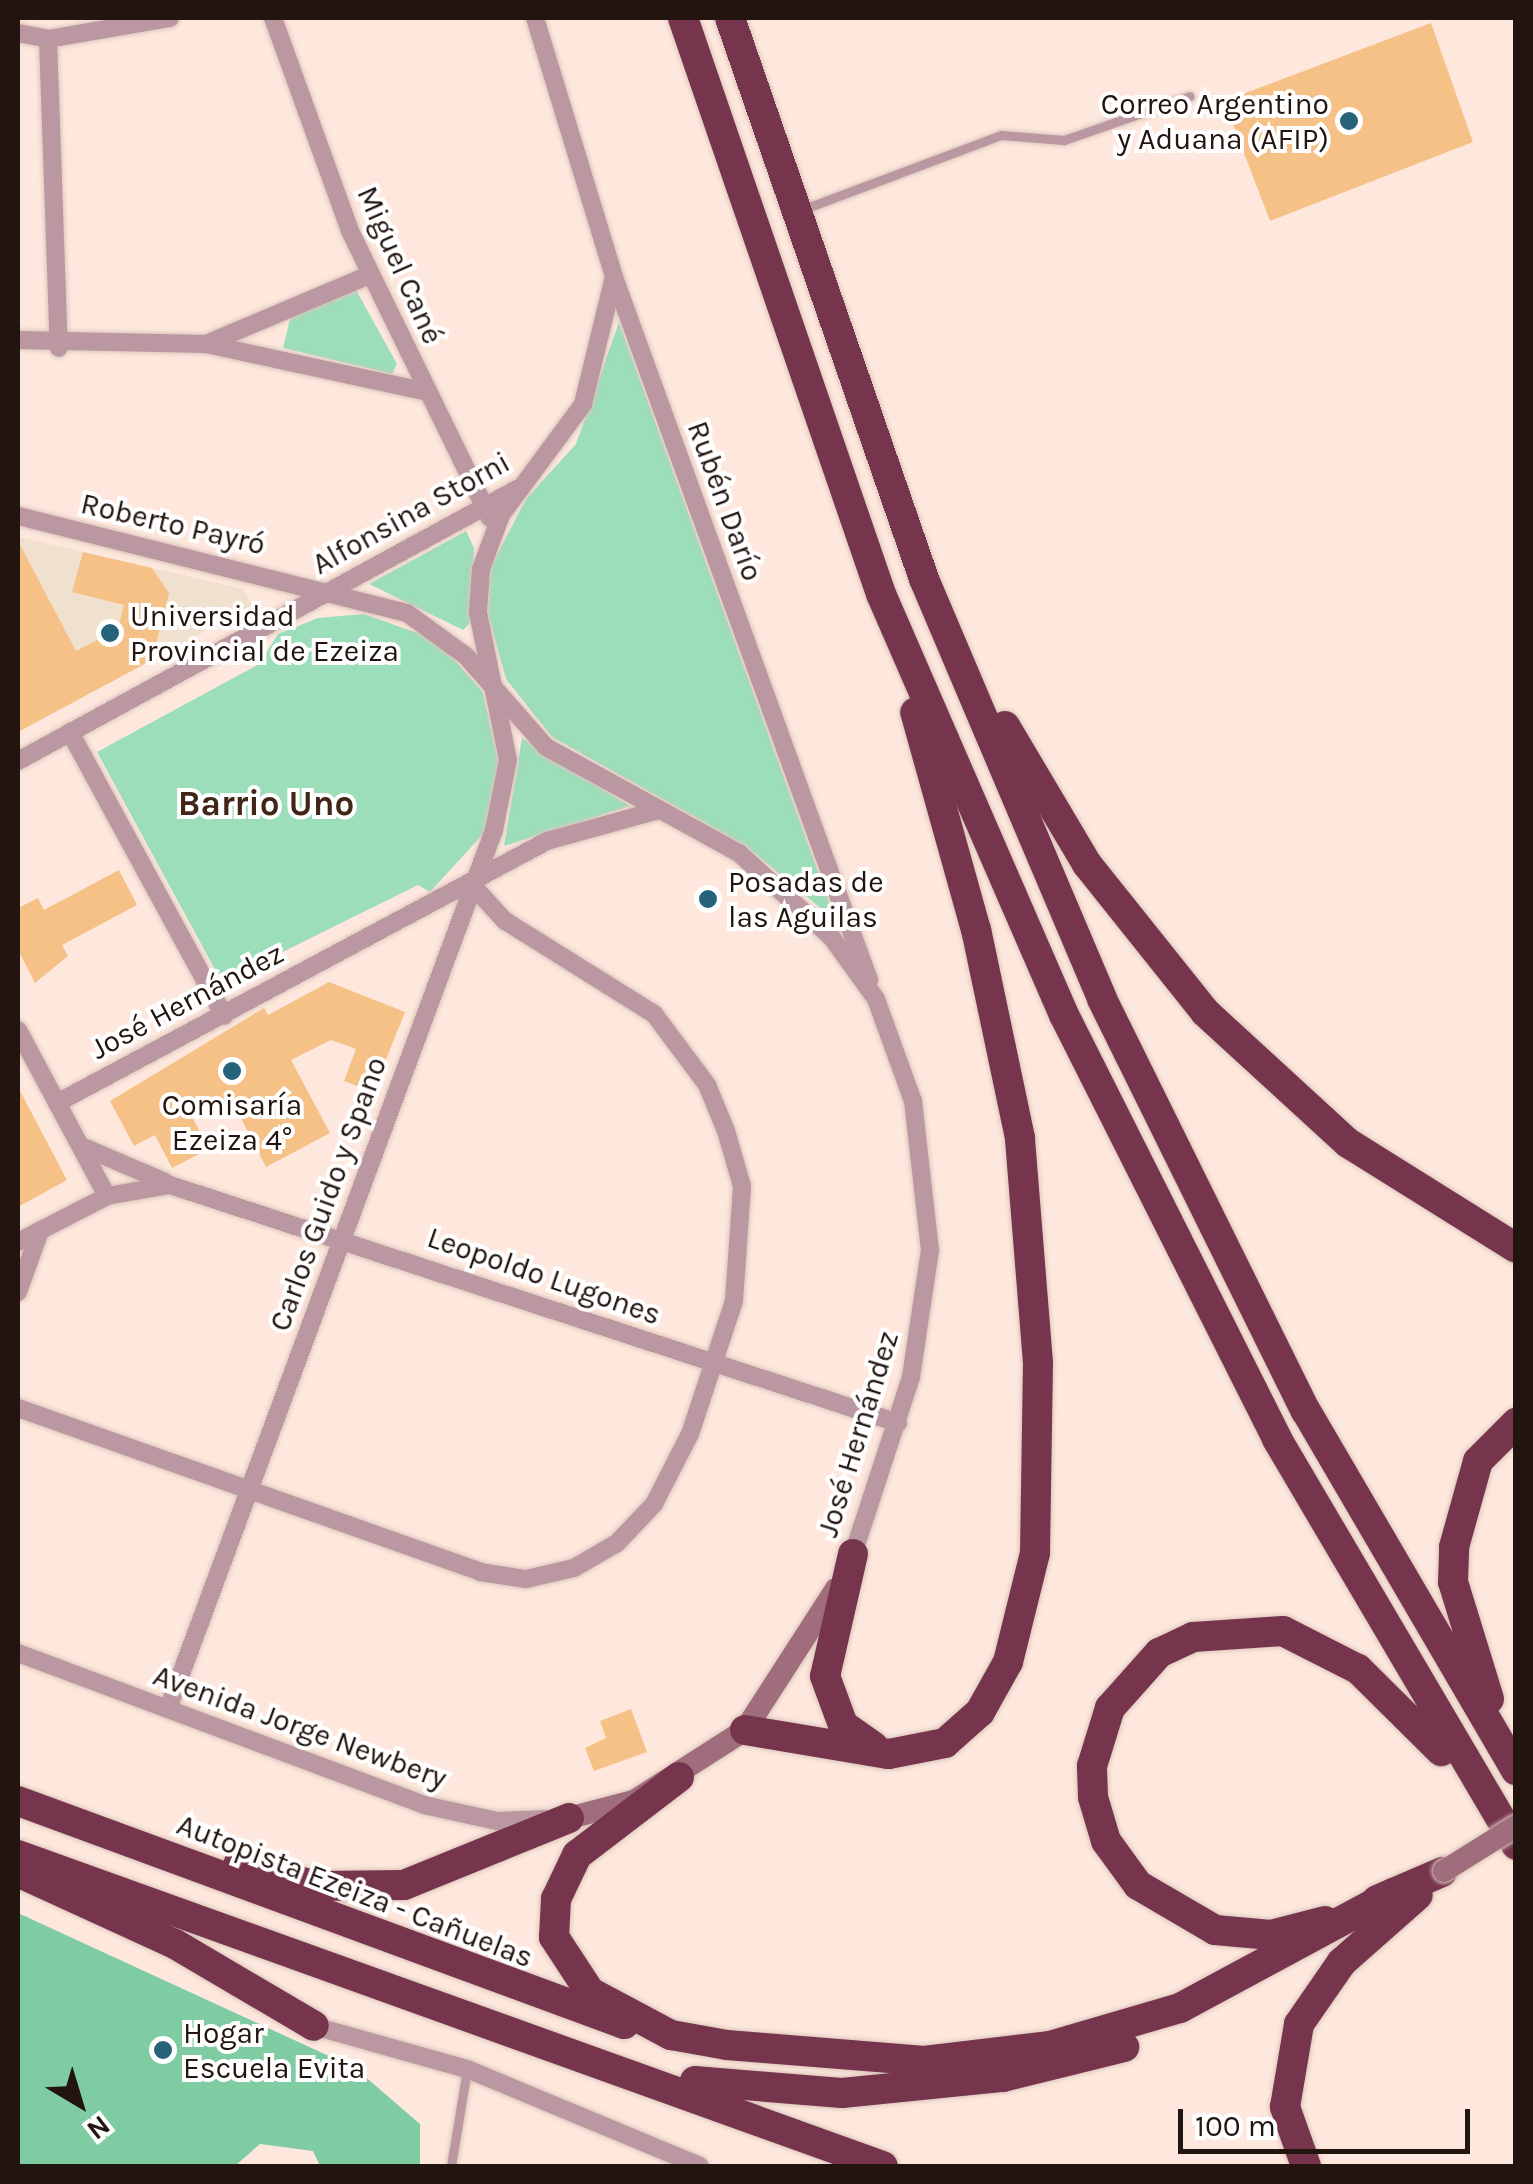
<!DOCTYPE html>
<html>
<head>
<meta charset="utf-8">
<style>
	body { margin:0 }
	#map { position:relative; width:1533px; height:2184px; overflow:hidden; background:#fee8dd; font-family:Karla,sans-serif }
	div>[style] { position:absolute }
	.education>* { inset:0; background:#f0e0ce }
	.green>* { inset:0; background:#9bdeb9 }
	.forest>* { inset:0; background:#7fcba2 }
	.building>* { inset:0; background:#f6c187 }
	.roads { filter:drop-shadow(0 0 2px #dbc6bc) drop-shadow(0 0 2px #dbc6bc) }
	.lane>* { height:9px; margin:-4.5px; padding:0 4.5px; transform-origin:4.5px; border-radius:4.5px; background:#ba97a1 }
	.street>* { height:18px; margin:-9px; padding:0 9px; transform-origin:9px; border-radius:9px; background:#ba97a1 }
	.secondary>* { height:22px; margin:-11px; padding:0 11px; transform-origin:11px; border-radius:11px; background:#9f6d7c }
	.highway>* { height:30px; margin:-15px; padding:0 15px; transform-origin:15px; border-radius:15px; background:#77354d }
	.bridges { filter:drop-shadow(0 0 2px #dbc6bc) drop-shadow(0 0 2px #dbc6bc) }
	.secondary-bridge>* { height:22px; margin:-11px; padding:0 11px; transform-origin:11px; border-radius:11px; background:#9f6d7c }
	.dots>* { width:28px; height:28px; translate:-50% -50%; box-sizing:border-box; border:5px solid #fff; border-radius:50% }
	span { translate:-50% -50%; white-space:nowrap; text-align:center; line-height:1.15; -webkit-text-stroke:8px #fff; paint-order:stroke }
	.poi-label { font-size:30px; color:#22150f }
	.right { translate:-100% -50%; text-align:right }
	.left { translate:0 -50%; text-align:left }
	.street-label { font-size:30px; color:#22150f }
	.quarter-label { font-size:35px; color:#412618; font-weight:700 }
	.frame { position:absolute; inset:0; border:20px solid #22150f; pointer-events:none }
	.north { position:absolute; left:30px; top:2054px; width:100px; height:100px; -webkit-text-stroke:8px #fff; paint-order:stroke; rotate:142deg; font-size:28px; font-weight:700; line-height:40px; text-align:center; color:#22150f }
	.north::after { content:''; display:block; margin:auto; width:35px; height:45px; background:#22150f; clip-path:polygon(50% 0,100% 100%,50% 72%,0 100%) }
	.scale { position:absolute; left:1178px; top:2109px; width:292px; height:45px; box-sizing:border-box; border:5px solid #22150f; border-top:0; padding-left:12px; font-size:30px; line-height:35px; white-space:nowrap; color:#22150f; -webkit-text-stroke:8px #fff; paint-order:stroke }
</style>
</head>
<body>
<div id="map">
	<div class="education">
		<div style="clip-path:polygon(18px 537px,243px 589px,252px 606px,18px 732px)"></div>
	</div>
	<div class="green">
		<div style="clip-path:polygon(355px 288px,397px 364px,392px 374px,283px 348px,290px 319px)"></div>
		<div style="clip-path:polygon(619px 322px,836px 921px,746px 846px,552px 737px,506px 679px,488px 615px,490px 568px,526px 499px,576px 444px)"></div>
		<div style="clip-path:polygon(466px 531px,474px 548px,471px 622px,463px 630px,369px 584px)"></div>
		<div style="clip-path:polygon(364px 614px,437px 640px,483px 692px,500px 770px,484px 833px,430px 892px,418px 885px,236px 975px,218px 975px,97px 752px,259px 664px,278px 634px,318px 618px)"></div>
		<div style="clip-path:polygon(522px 738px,630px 806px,504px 846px)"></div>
	</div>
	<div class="forest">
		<div style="clip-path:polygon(18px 1913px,355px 2068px,420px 2124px,420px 2166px,320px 2166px,313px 2151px,260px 2144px,235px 2166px,18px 2166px)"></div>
	</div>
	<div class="building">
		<div style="clip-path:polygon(1431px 23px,1473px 142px,1270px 221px,1224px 101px)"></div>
		<div style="clip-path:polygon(18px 541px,76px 651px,118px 629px,124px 605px,72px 592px,83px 552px,152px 568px,169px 593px,152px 660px,18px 732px)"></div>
		<div style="clip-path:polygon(119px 870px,137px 905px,62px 945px,68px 956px,35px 983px,18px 950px,18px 908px,38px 898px,44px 910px)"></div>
		<div style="clip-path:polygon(329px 982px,405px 1012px,373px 1092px,344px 1081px,356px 1049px,331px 1040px,291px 1060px,330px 1133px,266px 1167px,230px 1097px,192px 1117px,209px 1149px,172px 1168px,155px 1135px,134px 1146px,110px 1101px,264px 1008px,268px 1015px)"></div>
		<div style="clip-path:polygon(18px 1087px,67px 1180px,18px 1207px)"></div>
		<div style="clip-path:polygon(631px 1709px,647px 1752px,594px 1771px,585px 1748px,606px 1738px,600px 1721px)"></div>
	</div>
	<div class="roads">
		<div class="lane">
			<div style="left:804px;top:209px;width:210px;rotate:-20.6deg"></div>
			<div style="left:1001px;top:135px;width:63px;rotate:4.5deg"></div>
			<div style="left:1064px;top:140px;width:133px;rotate:-19.2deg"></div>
			<div style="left:451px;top:2166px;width:98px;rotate:-80.6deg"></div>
		</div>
		<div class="street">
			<div style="left:273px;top:18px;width:226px;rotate:70.1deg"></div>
			<div style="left:350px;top:231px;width:319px;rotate:64deg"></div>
			<div style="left:535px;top:18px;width:271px;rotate:73deg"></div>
			<div style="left:614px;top:277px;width:748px;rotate:70.06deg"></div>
			<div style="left:18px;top:33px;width:31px;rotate:11deg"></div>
			<div style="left:48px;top:39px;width:124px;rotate:-9.8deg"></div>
			<div style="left:48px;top:39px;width:309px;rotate:88deg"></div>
			<div style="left:18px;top:340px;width:188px;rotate:1.2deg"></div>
			<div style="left:206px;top:344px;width:227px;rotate:12.2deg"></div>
			<div style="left:206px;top:344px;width:177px;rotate:-22.9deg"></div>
			<div style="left:18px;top:516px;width:401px;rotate:14deg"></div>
			<div style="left:407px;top:613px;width:73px;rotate:36.1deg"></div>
			<div style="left:466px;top:656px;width:121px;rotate:48.7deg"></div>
			<div style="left:546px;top:747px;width:220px;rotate:28.8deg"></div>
			<div style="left:739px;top:853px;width:126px;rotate:42.4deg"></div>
			<div style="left:832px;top:938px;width:75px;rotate:54.2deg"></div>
			<div style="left:876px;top:999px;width:109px;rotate:70.1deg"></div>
			<div style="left:913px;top:1101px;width:150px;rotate:83.5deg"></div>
			<div style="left:930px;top:1250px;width:128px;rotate:98.5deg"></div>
			<div style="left:911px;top:1377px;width:186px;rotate:108.1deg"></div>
			<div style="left:70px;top:732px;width:323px;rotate:61.5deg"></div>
			<div style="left:18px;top:761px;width:571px;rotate:-28.59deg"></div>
			<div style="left:18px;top:1030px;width:188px;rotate:61.8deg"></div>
			<div style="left:57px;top:1103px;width:556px;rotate:-28.13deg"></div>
			<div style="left:547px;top:841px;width:116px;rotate:-15.5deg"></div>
			<div style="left:81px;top:1146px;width:91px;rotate:23.2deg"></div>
			<div style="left:18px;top:1242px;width:100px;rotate:-27.3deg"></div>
			<div style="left:107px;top:1196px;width:64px;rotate:-9.9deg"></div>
			<div style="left:170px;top:1185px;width:766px;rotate:18.1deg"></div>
			<div style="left:18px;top:1292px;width:65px;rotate:-70.2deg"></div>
			<div style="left:18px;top:1408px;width:490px;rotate:19.5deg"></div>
			<div style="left:480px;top:1572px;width:47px;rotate:8.7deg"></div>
			<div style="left:526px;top:1579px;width:49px;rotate:-12.9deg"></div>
			<div style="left:574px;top:1568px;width:50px;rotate:-30.2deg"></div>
			<div style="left:617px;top:1543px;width:54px;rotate:-46.5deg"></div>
			<div style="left:654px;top:1504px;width:79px;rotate:-62.8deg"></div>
			<div style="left:690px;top:1434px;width:140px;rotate:-71.7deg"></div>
			<div style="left:734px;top:1301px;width:115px;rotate:-86deg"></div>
			<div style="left:742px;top:1186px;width:57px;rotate:-106.2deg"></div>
			<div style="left:726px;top:1131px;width:50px;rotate:-112.4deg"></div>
			<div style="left:707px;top:1085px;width:89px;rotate:-126.7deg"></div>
			<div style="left:654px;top:1014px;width:176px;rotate:-148deg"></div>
			<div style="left:505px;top:921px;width:49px;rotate:-132.5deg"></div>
			<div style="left:18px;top:1653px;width:434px;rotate:20.5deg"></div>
			<div style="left:424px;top:1805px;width:75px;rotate:12.4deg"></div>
			<div style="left:497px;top:1821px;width:51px;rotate:-2.2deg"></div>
			<div style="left:168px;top:1709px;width:938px;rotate:-69.65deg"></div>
			<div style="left:494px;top:830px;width:71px;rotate:-78.7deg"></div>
			<div style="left:508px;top:760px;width:150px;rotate:-101.5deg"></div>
			<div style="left:478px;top:613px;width:44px;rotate:-86.1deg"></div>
			<div style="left:481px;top:569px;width:58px;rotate:-69.7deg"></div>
			<div style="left:501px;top:515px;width:138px;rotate:-53.5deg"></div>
			<div style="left:583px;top:404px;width:131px;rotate:-76.3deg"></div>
			<div style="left:314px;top:2026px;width:159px;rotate:15.7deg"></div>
			<div style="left:467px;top:2069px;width:252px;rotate:22.6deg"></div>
		</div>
		<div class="secondary">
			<div style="left:569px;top:1818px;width:67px;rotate:-14.7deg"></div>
			<div style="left:634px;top:1801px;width:132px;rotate:-32.6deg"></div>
			<div style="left:745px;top:1730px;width:168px;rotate:-57.2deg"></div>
		</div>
		<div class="highway">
			<div style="left:683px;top:18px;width:609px;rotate:71.03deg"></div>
			<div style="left:881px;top:594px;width:459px;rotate:66.5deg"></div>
			<div style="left:1064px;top:1015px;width:474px;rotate:63.3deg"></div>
			<div style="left:1277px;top:1439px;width:471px;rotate:59.5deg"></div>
			<div style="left:730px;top:18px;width:594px;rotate:70.92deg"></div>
			<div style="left:924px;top:579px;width:456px;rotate:67deg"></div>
			<div style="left:1102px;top:999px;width:460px;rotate:63.7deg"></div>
			<div style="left:1306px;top:1411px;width:416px;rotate:59.7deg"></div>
			<div style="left:1005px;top:726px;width:161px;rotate:59.3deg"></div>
			<div style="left:1087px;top:864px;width:189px;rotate:51.4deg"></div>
			<div style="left:1205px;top:1012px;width:194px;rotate:42.5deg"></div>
			<div style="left:1348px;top:1143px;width:198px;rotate:32deg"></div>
			<div style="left:853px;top:1554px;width:125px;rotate:102.9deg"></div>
			<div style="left:825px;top:1676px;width:52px;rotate:69.8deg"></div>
			<div style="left:843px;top:1725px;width:37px;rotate:35deg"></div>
			<div style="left:1489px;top:1699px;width:122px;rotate:-107.1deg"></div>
			<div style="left:1453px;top:1582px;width:35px;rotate:-88deg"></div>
			<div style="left:1454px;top:1547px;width:89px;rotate:-74.4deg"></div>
			<div style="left:1478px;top:1461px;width:54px;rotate:-45deg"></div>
			<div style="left:745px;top:1730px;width:146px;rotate:9.5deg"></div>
			<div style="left:889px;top:1754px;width:57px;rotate:-11.1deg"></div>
			<div style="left:945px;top:1743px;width:47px;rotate:-41.5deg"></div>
			<div style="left:980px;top:1712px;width:57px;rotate:-60.8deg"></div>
			<div style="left:1008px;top:1662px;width:112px;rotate:-76.1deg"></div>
			<div style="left:1035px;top:1553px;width:190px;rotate:-89.1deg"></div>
			<div style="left:1038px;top:1363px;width:226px;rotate:-94.6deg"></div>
			<div style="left:1020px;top:1138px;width:213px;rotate:-101.9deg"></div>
			<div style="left:976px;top:930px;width:226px;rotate:-105.6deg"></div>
			<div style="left:679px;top:1777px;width:128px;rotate:142.6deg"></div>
			<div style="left:577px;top:1855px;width:49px;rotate:115.5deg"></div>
			<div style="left:556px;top:1899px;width:38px;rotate:93deg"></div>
			<div style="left:554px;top:1937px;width:66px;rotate:56.8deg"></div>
			<div style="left:590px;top:1992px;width:92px;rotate:28deg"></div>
			<div style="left:671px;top:2035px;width:57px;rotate:10.1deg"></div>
			<div style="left:727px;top:2045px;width:198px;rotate:4.6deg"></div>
			<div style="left:924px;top:2061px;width:127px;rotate:-6.8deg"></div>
			<div style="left:1050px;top:2046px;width:135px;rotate:-16.3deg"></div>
			<div style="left:1180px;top:2008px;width:244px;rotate:-28.3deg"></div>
			<div style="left:18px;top:1801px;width:646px;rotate:20.2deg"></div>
			<div style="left:18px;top:1855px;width:919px;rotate:19.78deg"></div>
			<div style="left:238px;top:1865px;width:82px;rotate:14.9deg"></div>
			<div style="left:317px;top:1886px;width:87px;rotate:-0.7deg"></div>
			<div style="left:404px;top:1885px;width:178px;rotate:-22.1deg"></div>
			<div style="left:20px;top:1873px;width:170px;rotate:24.6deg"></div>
			<div style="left:175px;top:1944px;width:161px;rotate:30.5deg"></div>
			<div style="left:1377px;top:1900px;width:71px;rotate:-23.3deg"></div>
			<div style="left:1325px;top:1921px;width:56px;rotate:165.5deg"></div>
			<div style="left:1271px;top:1935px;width:56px;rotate:-174.9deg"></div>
			<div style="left:1215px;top:1930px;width:89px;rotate:-149.7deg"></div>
			<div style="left:1138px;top:1885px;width:54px;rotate:-126deg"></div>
			<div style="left:1106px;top:1841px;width:46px;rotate:-106.5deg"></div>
			<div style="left:1093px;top:1797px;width:31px;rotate:-92deg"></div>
			<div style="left:1092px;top:1766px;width:61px;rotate:-72.8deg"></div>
			<div style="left:1110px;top:1708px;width:74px;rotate:-48.3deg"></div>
			<div style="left:1159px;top:1653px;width:38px;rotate:-25deg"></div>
			<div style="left:1193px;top:1637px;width:90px;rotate:-3.8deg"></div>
			<div style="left:1283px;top:1631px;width:84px;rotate:26.9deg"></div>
			<div style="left:1358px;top:1669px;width:117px;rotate:44.7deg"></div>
			<div style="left:695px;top:2081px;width:147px;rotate:4.7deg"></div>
			<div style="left:842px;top:2093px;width:162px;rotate:-5.7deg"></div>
			<div style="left:1003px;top:2077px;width:125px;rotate:-13.9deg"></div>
			<div style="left:1306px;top:2166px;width:63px;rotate:-109.6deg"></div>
			<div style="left:1285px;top:2107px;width:84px;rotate:-80.4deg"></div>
			<div style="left:1299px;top:2024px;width:75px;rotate:-55.3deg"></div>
			<div style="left:1342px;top:1962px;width:101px;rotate:-41.4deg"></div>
		</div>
	</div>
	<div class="bridges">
		<div class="secondary-bridge">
			<div style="left:1444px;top:1871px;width:85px;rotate:-32deg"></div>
		</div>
	</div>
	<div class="dots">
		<div style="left:1349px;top:121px;background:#27627b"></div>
		<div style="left:110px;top:633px;background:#27627b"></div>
		<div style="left:708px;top:899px;background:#27627b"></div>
		<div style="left:232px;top:1071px;background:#27627b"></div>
		<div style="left:163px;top:2050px;background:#27627b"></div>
	</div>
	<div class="poi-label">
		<span class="right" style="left:1329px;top:121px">Correo Argentino<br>y Aduana (AFIP)</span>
		<span class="left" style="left:130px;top:633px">Universidad<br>Provincial de Ezeiza</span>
		<span class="left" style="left:728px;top:899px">Posadas de<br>las Aguilas</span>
		<span style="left:232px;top:1122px">Comisaría<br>Ezeiza 4°</span>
		<span class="left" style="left:183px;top:2050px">Hogar<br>Escuela Evita</span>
	</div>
	<div class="street-label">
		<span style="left:400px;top:265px;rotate:66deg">Miguel Cané</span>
		<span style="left:725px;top:501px;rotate:70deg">Rubén Darío</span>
		<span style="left:411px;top:513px;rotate:-29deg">Alfonsina Storni</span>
		<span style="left:173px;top:524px;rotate:13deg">Roberto Payró</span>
		<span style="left:187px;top:1001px;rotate:-28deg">José Hernández</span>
		<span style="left:328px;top:1194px;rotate:-70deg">Carlos Guido y Spano</span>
		<span style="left:544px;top:1276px;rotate:19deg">Leopoldo Lugones</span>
		<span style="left:858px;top:1434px;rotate:-73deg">José Hernández</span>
		<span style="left:300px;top:1727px;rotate:20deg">Avenida Jorge Newbery</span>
		<span style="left:355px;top:1891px;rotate:21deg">Autopista Ezeiza - Cañuelas</span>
	</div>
	<div class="quarter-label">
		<span style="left:266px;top:804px">Barrio Uno</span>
	</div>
	<div class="frame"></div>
	<div class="north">N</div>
	<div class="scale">100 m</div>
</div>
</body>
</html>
